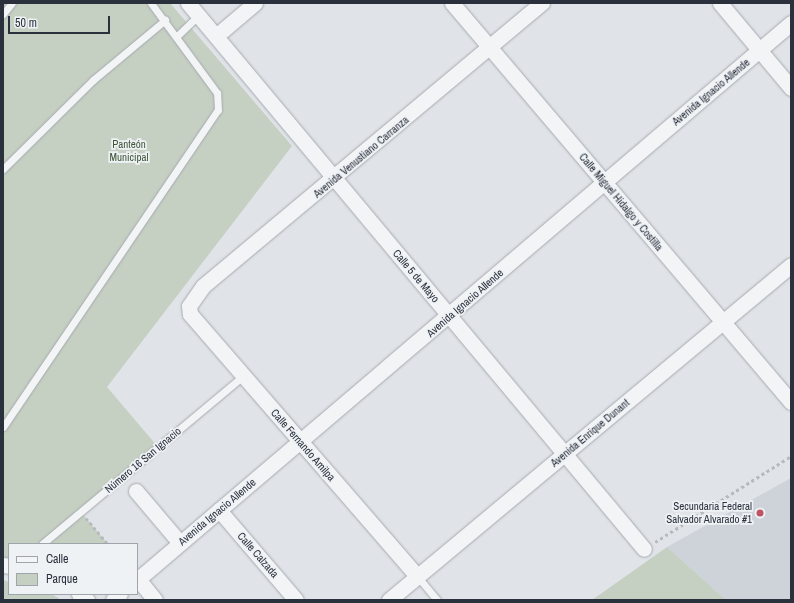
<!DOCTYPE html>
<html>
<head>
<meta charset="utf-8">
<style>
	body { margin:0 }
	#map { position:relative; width:794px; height:603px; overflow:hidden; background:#e0e3e7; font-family:"Archivo Narrow",sans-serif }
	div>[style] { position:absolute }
	.built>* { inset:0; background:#ced2d9 }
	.green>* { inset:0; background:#c6d0c2 }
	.path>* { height:2.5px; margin-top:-1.25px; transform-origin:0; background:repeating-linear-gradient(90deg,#b6babe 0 3px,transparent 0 6px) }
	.roads { filter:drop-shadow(0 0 1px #a6aab1) drop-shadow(0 0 1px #a6aab1) }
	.service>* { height:7px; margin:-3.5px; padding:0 3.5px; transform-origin:3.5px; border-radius:3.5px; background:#f2f4f6 }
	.minor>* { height:15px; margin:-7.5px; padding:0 7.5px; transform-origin:7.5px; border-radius:7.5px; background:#f2f4f6 }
	.dots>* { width:11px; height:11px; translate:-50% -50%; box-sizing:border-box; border:2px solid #eff2f5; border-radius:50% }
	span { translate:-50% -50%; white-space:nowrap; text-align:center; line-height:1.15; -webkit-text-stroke:3.5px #eff2f5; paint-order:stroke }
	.street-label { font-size:11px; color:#2a313d }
	.park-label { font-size:11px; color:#3f5739 }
	.poi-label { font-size:11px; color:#2a313d }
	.right { translate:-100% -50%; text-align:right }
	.frame { position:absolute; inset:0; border:4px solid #2a313d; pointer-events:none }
	.legend { position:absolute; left:8px; top:543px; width:130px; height:52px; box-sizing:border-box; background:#eff2f5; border:1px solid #a0a5ab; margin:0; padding:5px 7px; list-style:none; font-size:12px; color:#2a313d }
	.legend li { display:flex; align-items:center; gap:8px; height:20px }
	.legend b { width:20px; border:1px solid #a0a5ab }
	.scale { position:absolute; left:8px; top:16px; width:102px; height:18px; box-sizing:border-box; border:2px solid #2a313d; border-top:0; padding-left:5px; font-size:12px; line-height:14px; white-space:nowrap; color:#2a313d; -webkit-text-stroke:3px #eff2f5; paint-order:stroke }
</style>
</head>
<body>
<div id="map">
	<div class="built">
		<div style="clip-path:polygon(791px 478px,791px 600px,726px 600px,667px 547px)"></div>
	</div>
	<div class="green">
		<div style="clip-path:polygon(3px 3px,170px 3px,292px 146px,107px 387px,158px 447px,80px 511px,108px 544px,9px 544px,9px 562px,3px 559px)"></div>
		<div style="clip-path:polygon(667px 547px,726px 600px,592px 600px)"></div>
		<div style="clip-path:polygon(3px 580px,9px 582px,9px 594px,52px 594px,61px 600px,3px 600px)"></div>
	</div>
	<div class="path">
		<div style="left:86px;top:518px;width:34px;rotate:50deg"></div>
		<div style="left:655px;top:542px;width:161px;rotate:-32.3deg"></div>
	</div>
	<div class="roads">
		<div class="service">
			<div style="left:3px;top:14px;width:14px;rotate:-51deg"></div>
			<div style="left:177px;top:36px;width:30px;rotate:-44deg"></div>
			<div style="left:3px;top:169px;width:127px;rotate:-44.7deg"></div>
			<div style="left:93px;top:80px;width:94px;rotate:-39.8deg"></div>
			<div style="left:3px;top:427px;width:383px;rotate:-55.9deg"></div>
			<div style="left:218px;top:110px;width:17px;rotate:-93deg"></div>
			<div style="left:217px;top:93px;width:112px;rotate:-126.3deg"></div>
			<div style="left:42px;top:544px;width:262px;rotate:-39.9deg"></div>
			<div style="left:417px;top:576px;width:31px;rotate:50deg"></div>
		</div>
		<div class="minor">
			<div style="left:188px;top:3px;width:711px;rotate:50.13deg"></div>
			<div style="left:452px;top:3px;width:524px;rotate:49.65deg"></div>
			<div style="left:720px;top:3px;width:111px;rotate:50.1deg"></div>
			<div style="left:216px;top:36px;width:51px;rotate:-40.2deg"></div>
			<div style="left:136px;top:491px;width:68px;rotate:49.8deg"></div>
			<div style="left:219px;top:510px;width:118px;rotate:49.5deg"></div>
			<div style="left:3px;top:565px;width:6px;rotate:9deg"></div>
			<div style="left:417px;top:576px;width:347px;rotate:-130.9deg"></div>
			<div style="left:190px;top:314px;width:8px;rotate:-97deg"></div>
			<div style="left:189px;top:306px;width:24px;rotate:-55deg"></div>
			<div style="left:203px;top:286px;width:442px;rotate:-39.9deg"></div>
			<div style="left:138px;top:579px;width:27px;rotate:51deg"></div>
			<div style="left:137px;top:580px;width:859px;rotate:-40.42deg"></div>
			<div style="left:79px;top:594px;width:10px;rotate:37deg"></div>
			<div style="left:113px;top:600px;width:9px;rotate:-41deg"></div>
			<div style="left:389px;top:600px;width:523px;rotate:-39.81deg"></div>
		</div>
	</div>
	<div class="dots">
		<div style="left:760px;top:513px;background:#bf5363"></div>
	</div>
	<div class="street-label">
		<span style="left:711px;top:92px;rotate:-40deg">Avenida Ignacio Allende</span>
		<span style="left:361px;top:157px;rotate:-40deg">Avenida Venustiano Carranza</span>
		<span style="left:621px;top:202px;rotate:50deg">Calle Miguel Hidalgo y Costilla</span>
		<span style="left:416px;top:276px;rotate:50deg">Calle 5 de Mayo</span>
		<span style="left:465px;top:303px;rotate:-41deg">Avenida Ignacio Allende</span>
		<span style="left:590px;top:433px;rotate:-40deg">Avenida Enrique Dunant</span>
		<span style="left:303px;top:445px;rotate:49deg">Calle Fernando Amilpa</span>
		<span style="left:143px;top:460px;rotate:-40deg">Número 16 San Ignacio</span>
		<span style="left:217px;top:512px;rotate:-40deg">Avenida Ignacio Allende</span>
		<span style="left:258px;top:555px;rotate:49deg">Calle Calzada</span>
	</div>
	<div class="park-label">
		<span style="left:129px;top:151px">Panteón<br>Municipal</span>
	</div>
	<div class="poi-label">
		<span class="right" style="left:752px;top:513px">Secundaria Federal<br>Salvador Alvarado #1</span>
	</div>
	<div class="frame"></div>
	<ul class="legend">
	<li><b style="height:5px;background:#f2f4f6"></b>Calle</li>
	<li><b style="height:11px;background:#c6d0c2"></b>Parque</li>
	</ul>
	<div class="scale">50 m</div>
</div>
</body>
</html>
